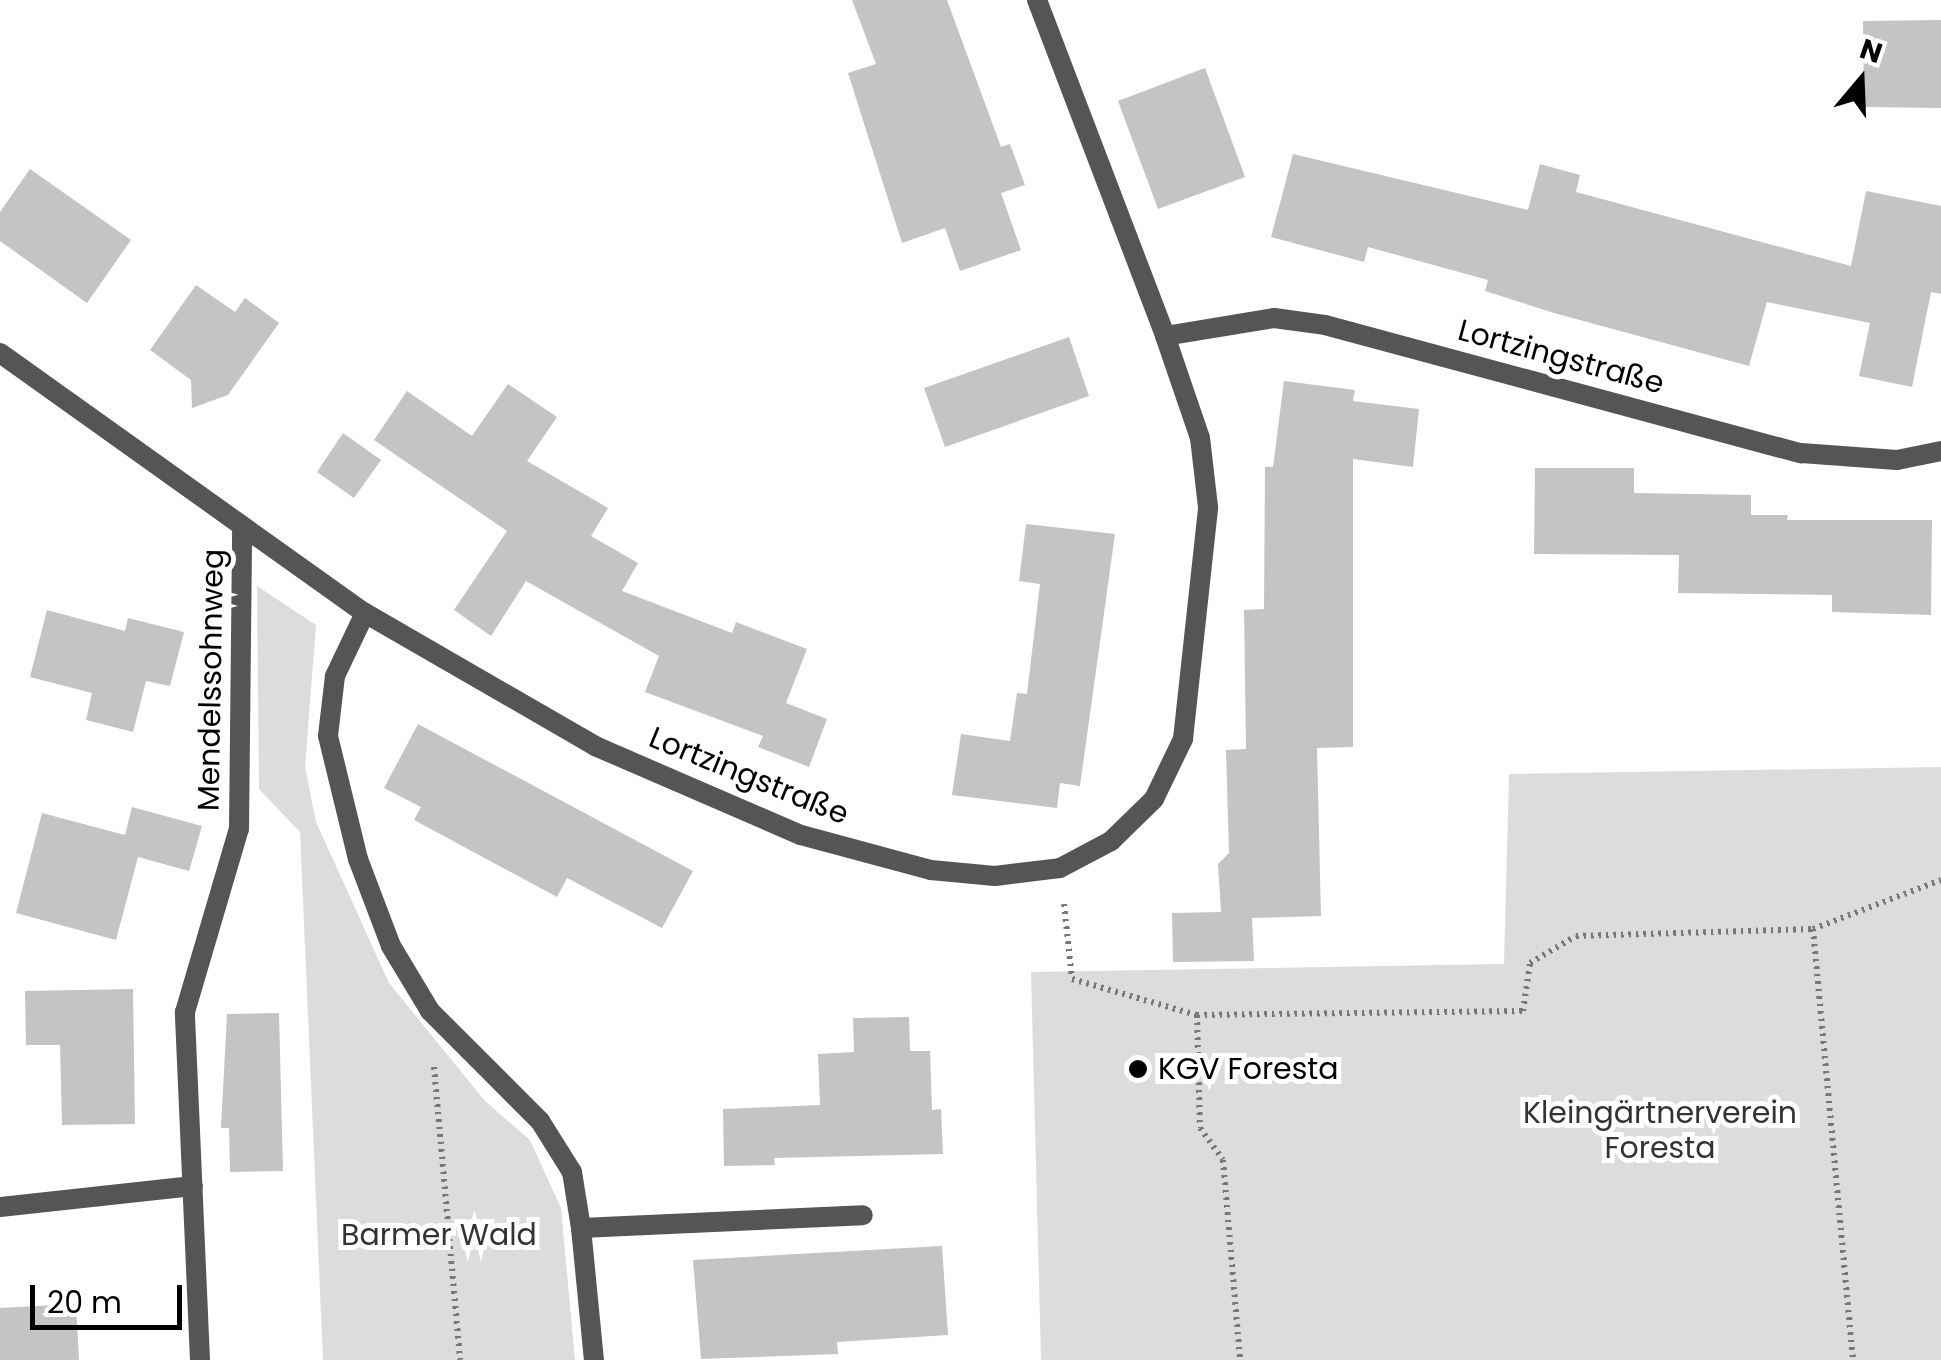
<!DOCTYPE html>
<html>
<head>
<meta charset="utf-8">
<style>
	body { margin:0 }
	#map { position:relative; width:1941px; height:1360px; overflow:hidden; background:#fff; font-family:Poppins,sans-serif }
	div>[style] { position:absolute }
	.green>* { inset:0; background:#dcdcdc }
	.building>* { inset:0; background:#c4c4c4 }
	.path>* { height:6px; margin-top:-3px; transform-origin:0; background:repeating-linear-gradient(90deg,#777 0 2.5px,transparent 0 7.5px) }
	.lane>* { height:20px; margin:-10px; padding:0 10px; transform-origin:10px; border-radius:10px; background:#555 }
	.street>* { height:20px; margin:-10px; padding:0 10px; transform-origin:10px; border-radius:10px; background:#555 }
	.dots>* { width:28px; height:28px; translate:-50% -50%; box-sizing:border-box; border:5px solid #fff; border-radius:50% }
	span { translate:-50% -50%; white-space:nowrap; text-align:center; line-height:1.15; -webkit-text-stroke:10px #fff; paint-order:stroke }
	.street-label { font-size:30px; color:#000 }
	.poi-label { font-size:30px; color:#000 }
	.left { translate:0 -50%; text-align:left }
	.park-label { font-size:30px; color:#333 }
	.north { position:absolute; left:1811px; top:30px; width:100px; height:100px; -webkit-text-stroke:8px #fff; paint-order:stroke; rotate:19deg; font-size:28px; font-weight:700; line-height:40px; text-align:center; color:#000 }
	.north::after { content:''; display:block; margin:auto; width:35px; height:45px; background:#000; clip-path:polygon(50% 0,100% 100%,50% 72%,0 100%) }
	.scale { position:absolute; left:30px; top:1285px; width:152px; height:45px; box-sizing:border-box; border:5px solid #000; border-top:0; padding-left:12px; font-size:30px; line-height:35px; white-space:nowrap; color:#000; -webkit-text-stroke:8px #fff; paint-order:stroke }
</style>
</head>
<body>
<div id="map">
	<div class="green">
		<div style="clip-path:polygon(257px 586px,316px 625px,305px 767px,316px 822px,389px 983px,485px 1101px,530px 1140px,561px 1208px,575px 1360px,323px 1360px,300px 832px,259px 789px)"></div>
		<div style="clip-path:polygon(1941px 767px,1941px 1360px,1041px 1360px,1031px 972px,1504px 964px,1509px 774px)"></div>
	</div>
	<div class="building">
		<div style="clip-path:polygon(852px 0,947px 0,1001px 147px,1010px 144px,1025px 185px,1001px 193px,1021px 250px,960px 271px,945px 228px,902px 243px,848px 73px,876px 64px)"></div>
		<div style="clip-path:polygon(1941px 20px,1941px 108px,1864px 107px,1863px 21px)"></div>
		<div style="clip-path:polygon(1205px 68px,1245px 177px,1158px 209px,1118px 101px)"></div>
		<div style="clip-path:polygon(1293px 154px,1528px 210px,1540px 164px,1580px 175px,1576px 192px,1851px 266px,1866px 191px,1941px 206px,1941px 294px,1931px 292px,1912px 387px,1859px 376px,1870px 323px,1767px 302px,1749px 366px,1554px 313px,1485px 291px,1488px 280px,1368px 247px,1364px 262px,1271px 237px)"></div>
		<div style="clip-path:polygon(30px 169px,131px 240px,87px 303px,0 241px,0 212px)"></div>
		<div style="clip-path:polygon(196px 285px,235px 312px,245px 298px,279px 323px,228px 395px,192px 408px,191px 380px,150px 350px)"></div>
		<div style="clip-path:polygon(1069px 337px,1089px 396px,945px 447px,924px 388px)"></div>
		<div style="clip-path:polygon(1284px 381px,1355px 390px,1353px 401px,1419px 409px,1413px 467px,1353px 459px,1353px 747px,1317px 748px,1321px 916px,1252px 918px,1254px 961px,1173px 962px,1172px 913px,1221px 912px,1218px 864px,1229px 853px,1226px 750px,1246px 749px,1244px 610px,1264px 609px,1265px 467px,1273px 467px)"></div>
		<div style="clip-path:polygon(508px 384px,557px 417px,527px 461px,608px 508px,591px 536px,638px 563px,622px 591px,732px 633px,736px 622px,807px 649px,786px 703px,827px 719px,809px 767px,758px 747px,763px 736px,645px 692px,659px 656px,526px 581px,491px 636px,454px 610px,507px 531px,374px 440px,407px 391px,472px 436px)"></div>
		<div style="clip-path:polygon(343px 433px,381px 460px,354px 498px,317px 472px)"></div>
		<div style="clip-path:polygon(1535px 468px,1634px 468px,1634px 493px,1751px 495px,1751px 515px,1788px 515px,1787px 520px,1932px 520px,1931px 615px,1832px 612px,1832px 595px,1678px 593px,1679px 555px,1534px 554px)"></div>
		<div style="clip-path:polygon(1026px 524px,1115px 534px,1080px 786px,1060px 783px,1057px 808px,952px 795px,961px 734px,1010px 741px,1017px 693px,1027px 694px,1040px 584px,1019px 581px)"></div>
		<div style="clip-path:polygon(47px 610px,125px 631px,128px 618px,184px 632px,170px 686px,146px 681px,133px 732px,86px 720px,92px 693px,30px 677px)"></div>
		<div style="clip-path:polygon(418px 724px,693px 871px,662px 928px,567px 878px,557px 897px,414px 820px,421px 807px,384px 788px)"></div>
		<div style="clip-path:polygon(132px 807px,202px 826px,189px 871px,138px 857px,116px 940px,16px 913px,42px 813px,125px 835px)"></div>
		<div style="clip-path:polygon(133px 989px,135px 1124px,62px 1125px,60px 1045px,26px 1045px,25px 991px)"></div>
		<div style="clip-path:polygon(279px 1013px,283px 1171px,230px 1172px,229px 1128px,221px 1128px,227px 1014px)"></div>
		<div style="clip-path:polygon(909px 1017px,910px 1051px,930px 1051px,932px 1110px,941px 1109px,943px 1154px,774px 1158px,775px 1165px,724px 1166px,723px 1109px,820px 1105px,818px 1054px,854px 1052px,853px 1018px)"></div>
		<div style="clip-path:polygon(942px 1246px,948px 1335px,837px 1342px,838px 1354px,701px 1359px,693px 1260px)"></div>
		<div style="clip-path:polygon(76px 1304px,79px 1360px,0 1360px,0 1308px)"></div>
	</div>
	<div class="path">
		<div style="left:1064px;top:904px;width:75px;rotate:83.9deg"></div>
		<div style="left:1072px;top:979px;width:130px;rotate:16.1deg"></div>
		<div style="left:1197px;top:1015px;width:326px;rotate:-0.7deg"></div>
		<div style="left:1523px;top:1011px;width:49px;rotate:-81.7deg"></div>
		<div style="left:1530px;top:963px;width:53px;rotate:-30.4deg"></div>
		<div style="left:1576px;top:936px;width:237px;rotate:-1.7deg"></div>
		<div style="left:1813px;top:929px;width:137px;rotate:-20.9deg"></div>
		<div style="left:1813px;top:929px;width:433px;rotate:84.7deg"></div>
		<div style="left:1197px;top:1015px;width:113px;rotate:88.5deg"></div>
		<div style="left:1200px;top:1128px;width:39px;rotate:54deg"></div>
		<div style="left:1223px;top:1160px;width:201px;rotate:85.1deg"></div>
		<div style="left:434px;top:1067px;width:294px;rotate:84.9deg"></div>
	</div>
	<div class="lane">
		<div style="left:365px;top:613px;width:70px;rotate:115.5deg"></div>
		<div style="left:335px;top:676px;width:60px;rotate:96.7deg"></div>
		<div style="left:328px;top:736px;width:127px;rotate:76.3deg"></div>
		<div style="left:358px;top:859px;width:93px;rotate:69.2deg"></div>
		<div style="left:391px;top:946px;width:76px;rotate:59deg"></div>
		<div style="left:430px;top:1011px;width:156px;rotate:45deg"></div>
		<div style="left:540px;top:1121px;width:60px;rotate:57.9deg"></div>
		<div style="left:572px;top:1172px;width:57px;rotate:80.9deg"></div>
		<div style="left:581px;top:1228px;width:282px;rotate:-2.6deg"></div>
		<div style="left:581px;top:1228px;width:133px;rotate:84.4deg"></div>
	</div>
	<div class="street">
		<div style="left:1037px;top:0;width:360px;rotate:69.1deg"></div>
		<div style="left:0;top:353px;width:448px;rotate:35.5deg"></div>
		<div style="left:365px;top:613px;width:266px;rotate:30deg"></div>
		<div style="left:595px;top:746px;width:224px;rotate:23.4deg"></div>
		<div style="left:801px;top:835px;width:135px;rotate:15.1deg"></div>
		<div style="left:931px;top:870px;width:64px;rotate:5.4deg"></div>
		<div style="left:995px;top:876px;width:65px;rotate:-7deg"></div>
		<div style="left:1060px;top:868px;width:58px;rotate:-27.9deg"></div>
		<div style="left:1111px;top:841px;width:60px;rotate:-44.3deg"></div>
		<div style="left:1154px;top:799px;width:67px;rotate:-64.2deg"></div>
		<div style="left:1183px;top:739px;width:233px;rotate:-83.8deg"></div>
		<div style="left:1208px;top:507px;width:69px;rotate:-96.6deg"></div>
		<div style="left:1200px;top:438px;width:108px;rotate:-108.9deg"></div>
		<div style="left:1165px;top:336px;width:110px;rotate:-9.4deg"></div>
		<div style="left:1274px;top:318px;width:51px;rotate:7.8deg"></div>
		<div style="left:1325px;top:325px;width:493px;rotate:15.1deg"></div>
		<div style="left:1801px;top:453px;width:96px;rotate:4.2deg"></div>
		<div style="left:1897px;top:460px;width:45px;rotate:-11.6deg"></div>
		<div style="left:0;top:1207px;width:194px;rotate:-6.2deg"></div>
		<div style="left:200px;top:1360px;width:348px;rotate:-92.5deg"></div>
		<div style="left:185px;top:1012px;width:191px;rotate:-73.6deg"></div>
		<div style="left:239px;top:829px;width:302px;rotate:-89.4deg"></div>
	</div>
	<div class="dots">
		<div style="left:1138px;top:1069px;background:#000"></div>
	</div>
	<div class="street-label">
		<span style="left:1561px;top:357px;rotate:15deg">Lortzingstraße</span>
		<span style="left:211px;top:680px;rotate:-89deg">Mendelssohnweg</span>
		<span style="left:749px;top:776px;rotate:22deg">Lortzingstraße</span>
	</div>
	<div class="poi-label">
		<span class="left" style="left:1158px;top:1069px">KGV Foresta</span>
	</div>
	<div class="park-label">
		<span style="left:1660px;top:1130px">Kleingärtnerverein<br>Foresta</span>
		<span style="left:439px;top:1235px">Barmer Wald</span>
	</div>
	<div class="north">N</div>
	<div class="scale">20 m</div>
</div>
</body>
</html>
